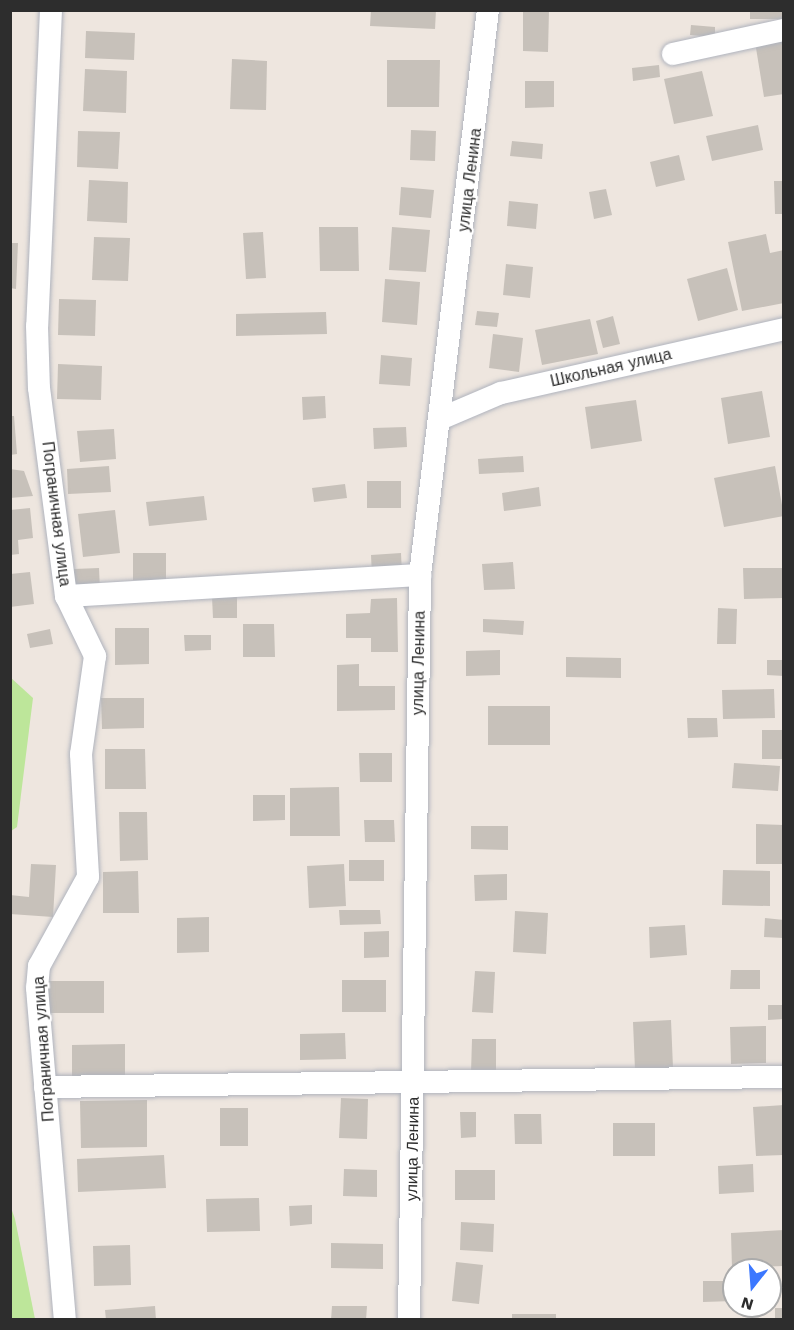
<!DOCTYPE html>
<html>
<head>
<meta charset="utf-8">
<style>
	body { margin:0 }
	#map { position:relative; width:794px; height:1330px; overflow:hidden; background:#eee6df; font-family:"Work Sans",sans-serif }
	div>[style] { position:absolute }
	.green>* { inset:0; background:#bde69a }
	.building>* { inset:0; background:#c7c1ba }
	.roads { filter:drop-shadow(0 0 2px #afb3bd) drop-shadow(0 0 2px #afb3bd) }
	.minor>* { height:22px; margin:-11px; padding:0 11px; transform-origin:11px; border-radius:11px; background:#fff }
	span { translate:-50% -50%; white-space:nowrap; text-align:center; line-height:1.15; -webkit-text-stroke:4.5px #fff; paint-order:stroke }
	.street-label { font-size:16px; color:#2d2d2d }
	.frame { position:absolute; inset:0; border:12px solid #2d2d2d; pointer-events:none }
	.north { position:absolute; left:722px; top:1258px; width:60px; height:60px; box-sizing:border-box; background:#fff; border:2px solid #ababab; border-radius:50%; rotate:197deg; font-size:16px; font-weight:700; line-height:24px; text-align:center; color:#2d2d2d }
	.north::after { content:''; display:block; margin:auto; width:21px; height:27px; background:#3b77ff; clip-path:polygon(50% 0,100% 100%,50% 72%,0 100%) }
</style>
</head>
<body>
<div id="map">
	<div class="green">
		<div style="clip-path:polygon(10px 677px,33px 698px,17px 827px,11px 831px)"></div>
		<div style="clip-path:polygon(10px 1205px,15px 1219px,35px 1319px,11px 1319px)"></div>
	</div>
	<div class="building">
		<div style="clip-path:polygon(371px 10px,436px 10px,435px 29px,370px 26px)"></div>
		<div style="clip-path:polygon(523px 10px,549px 10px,548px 52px,523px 51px)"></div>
		<div style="clip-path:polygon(750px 10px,784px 10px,784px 19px,750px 19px)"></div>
		<div style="clip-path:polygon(691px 25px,715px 27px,715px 37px,690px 35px)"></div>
		<div style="clip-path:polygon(86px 31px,135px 33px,134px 60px,85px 58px)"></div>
		<div style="clip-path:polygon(784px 37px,784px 94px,764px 97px,755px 42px)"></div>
		<div style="clip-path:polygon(232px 59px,267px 61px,266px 110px,230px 109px)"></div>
		<div style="clip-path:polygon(387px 60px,440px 60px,439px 107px,387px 107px)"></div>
		<div style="clip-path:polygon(659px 65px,660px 77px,633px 81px,632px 68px)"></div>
		<div style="clip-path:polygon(85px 69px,127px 71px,126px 113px,83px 111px)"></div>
		<div style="clip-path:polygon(702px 71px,713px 116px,674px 124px,664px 79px)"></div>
		<div style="clip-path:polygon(525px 81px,554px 81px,554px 107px,525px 108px)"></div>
		<div style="clip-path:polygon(758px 125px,763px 150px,712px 161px,706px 136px)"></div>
		<div style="clip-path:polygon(411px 130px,436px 131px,435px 161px,410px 160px)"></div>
		<div style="clip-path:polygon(78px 131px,120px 132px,118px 169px,77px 167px)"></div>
		<div style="clip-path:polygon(512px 141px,543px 144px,542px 159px,510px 156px)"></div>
		<div style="clip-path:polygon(679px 155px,685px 180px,656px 187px,650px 162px)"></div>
		<div style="clip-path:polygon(89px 180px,128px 182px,127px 223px,87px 221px)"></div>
		<div style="clip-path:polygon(774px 181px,784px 181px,784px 214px,775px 214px)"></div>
		<div style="clip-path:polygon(401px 187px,434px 190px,431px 218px,399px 215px)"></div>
		<div style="clip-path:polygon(606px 189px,612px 215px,594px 219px,589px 192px)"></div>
		<div style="clip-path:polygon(509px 201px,538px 204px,536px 229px,507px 226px)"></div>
		<div style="clip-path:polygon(319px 227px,358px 227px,359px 271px,320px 271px)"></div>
		<div style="clip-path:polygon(392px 227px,430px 230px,426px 272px,389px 270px)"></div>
		<div style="clip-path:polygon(263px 232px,266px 278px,246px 279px,243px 233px)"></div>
		<div style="clip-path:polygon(766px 234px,770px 253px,784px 250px,784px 303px,742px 311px,728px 242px)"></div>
		<div style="clip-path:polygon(94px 237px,130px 238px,128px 281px,92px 280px)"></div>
		<div style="clip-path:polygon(10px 243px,18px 243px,16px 289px,10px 288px)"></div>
		<div style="clip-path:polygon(506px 264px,533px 267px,530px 298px,503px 295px)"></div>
		<div style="clip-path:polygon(727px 268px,738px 310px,698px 321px,687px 279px)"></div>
		<div style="clip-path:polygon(385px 279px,420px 282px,417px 325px,382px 322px)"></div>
		<div style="clip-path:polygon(59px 299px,96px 300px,95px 336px,58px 335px)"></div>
		<div style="clip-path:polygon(477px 311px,499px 313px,497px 327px,475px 325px)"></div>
		<div style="clip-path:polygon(326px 312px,327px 334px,236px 336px,236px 314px)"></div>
		<div style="clip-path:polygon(613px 316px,620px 344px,603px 348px,596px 321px)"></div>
		<div style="clip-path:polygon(590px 319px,598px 354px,542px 365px,535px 330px)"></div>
		<div style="clip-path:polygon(493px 334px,523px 338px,519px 372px,489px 368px)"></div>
		<div style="clip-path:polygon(381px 355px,412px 358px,410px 386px,379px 384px)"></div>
		<div style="clip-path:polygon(58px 364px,102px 366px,101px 400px,57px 399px)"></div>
		<div style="clip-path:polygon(762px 391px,770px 437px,728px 444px,721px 398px)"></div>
		<div style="clip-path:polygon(325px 396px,326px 418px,303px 420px,302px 397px)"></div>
		<div style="clip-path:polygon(636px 400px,642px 441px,591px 449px,585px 407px)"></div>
		<div style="clip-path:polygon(10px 416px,14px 416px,17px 454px,10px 455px)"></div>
		<div style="clip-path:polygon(406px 427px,407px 447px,374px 449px,373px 428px)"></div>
		<div style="clip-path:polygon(114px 429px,116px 459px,80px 462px,77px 431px)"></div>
		<div style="clip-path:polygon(523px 456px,524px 472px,479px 474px,478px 459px)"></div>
		<div style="clip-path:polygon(109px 466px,111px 492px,68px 494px,67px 469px)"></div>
		<div style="clip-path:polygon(775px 466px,784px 516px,724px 527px,714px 478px)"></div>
		<div style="clip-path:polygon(10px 469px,24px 471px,33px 496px,10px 498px)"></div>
		<div style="clip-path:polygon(367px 481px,401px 481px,401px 508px,367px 508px)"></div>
		<div style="clip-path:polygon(345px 484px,347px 498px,314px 502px,312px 488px)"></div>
		<div style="clip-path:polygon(539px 487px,541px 506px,504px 511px,502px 493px)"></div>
		<div style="clip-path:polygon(204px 496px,207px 520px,149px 526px,146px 502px)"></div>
		<div style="clip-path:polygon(30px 508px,33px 538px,18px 540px,19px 554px,10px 555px,10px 510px)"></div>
		<div style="clip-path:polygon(115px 510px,120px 553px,83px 557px,78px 514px)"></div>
		<div style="clip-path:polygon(133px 553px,166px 553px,166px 580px,133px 580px)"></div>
		<div style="clip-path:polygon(401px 553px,402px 575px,372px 576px,371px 555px)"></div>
		<div style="clip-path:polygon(513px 562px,515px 589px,484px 590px,482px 564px)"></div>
		<div style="clip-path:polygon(99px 568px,100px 591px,74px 591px,74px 569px)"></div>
		<div style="clip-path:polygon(743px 568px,784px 568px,784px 598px,744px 599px)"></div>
		<div style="clip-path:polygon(30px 572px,34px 604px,10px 607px,10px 574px)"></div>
		<div style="clip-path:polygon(237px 596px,237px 618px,213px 618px,212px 597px)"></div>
		<div style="clip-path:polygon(397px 598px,398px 652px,371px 652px,371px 638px,346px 638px,346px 614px,370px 613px,371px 599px)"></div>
		<div style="clip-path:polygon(718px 608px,737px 609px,736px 644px,717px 644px)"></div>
		<div style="clip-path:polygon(483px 619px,524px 621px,523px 635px,483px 632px)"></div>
		<div style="clip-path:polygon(243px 624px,274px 624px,275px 657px,243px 657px)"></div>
		<div style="clip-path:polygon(115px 628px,149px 628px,149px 664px,115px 665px)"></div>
		<div style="clip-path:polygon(50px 629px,53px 644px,30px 648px,27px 634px)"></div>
		<div style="clip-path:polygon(184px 635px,211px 635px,211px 650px,185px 651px)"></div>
		<div style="clip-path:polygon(500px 650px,500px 675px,466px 676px,466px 651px)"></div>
		<div style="clip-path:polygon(566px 657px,621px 658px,621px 678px,566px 677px)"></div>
		<div style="clip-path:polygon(767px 660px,784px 660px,784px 676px,767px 675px)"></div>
		<div style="clip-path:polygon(359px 664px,359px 686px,395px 686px,395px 710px,337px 711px,337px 665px)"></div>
		<div style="clip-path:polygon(774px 689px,775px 718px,723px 719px,722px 690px)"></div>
		<div style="clip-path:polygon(101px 698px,144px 698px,144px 728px,102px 729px)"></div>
		<div style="clip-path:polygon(488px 706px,550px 706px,550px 745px,488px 745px)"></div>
		<div style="clip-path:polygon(687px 718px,717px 718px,718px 737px,688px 738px)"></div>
		<div style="clip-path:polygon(762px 730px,784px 730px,784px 759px,762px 759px)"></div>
		<div style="clip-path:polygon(105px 749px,145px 749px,146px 789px,105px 789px)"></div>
		<div style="clip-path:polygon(359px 753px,392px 753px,392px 782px,360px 782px)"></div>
		<div style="clip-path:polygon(734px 763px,780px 766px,778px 791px,732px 788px)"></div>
		<div style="clip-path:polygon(339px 787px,340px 836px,290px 836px,290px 788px)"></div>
		<div style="clip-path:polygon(253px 795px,285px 795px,285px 820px,253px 821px)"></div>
		<div style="clip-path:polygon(119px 812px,147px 812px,148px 860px,120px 861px)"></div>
		<div style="clip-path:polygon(364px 820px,394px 820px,395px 842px,365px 842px)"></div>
		<div style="clip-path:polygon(756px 824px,784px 825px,784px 864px,756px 864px)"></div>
		<div style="clip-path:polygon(471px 826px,508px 826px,508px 850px,471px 849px)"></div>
		<div style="clip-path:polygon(349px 860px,384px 860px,384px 881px,349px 881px)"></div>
		<div style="clip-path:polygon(31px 864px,56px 865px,53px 917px,10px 914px,10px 895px,29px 897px)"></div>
		<div style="clip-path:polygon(344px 864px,346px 906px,309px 908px,307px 866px)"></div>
		<div style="clip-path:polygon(723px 870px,770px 871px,770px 906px,722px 905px)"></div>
		<div style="clip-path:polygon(138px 871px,139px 913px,103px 913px,103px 872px)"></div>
		<div style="clip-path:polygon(507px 874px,507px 900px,475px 901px,474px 875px)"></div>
		<div style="clip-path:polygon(339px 910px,380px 910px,381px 924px,340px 925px)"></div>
		<div style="clip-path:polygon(515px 911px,548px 913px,546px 954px,513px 952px)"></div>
		<div style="clip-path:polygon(209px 917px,209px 952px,177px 953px,177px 918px)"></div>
		<div style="clip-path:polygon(765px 918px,784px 920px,784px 938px,764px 937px)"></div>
		<div style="clip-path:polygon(685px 925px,687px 955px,650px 958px,649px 927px)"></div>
		<div style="clip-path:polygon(389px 931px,389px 957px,364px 958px,364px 932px)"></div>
		<div style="clip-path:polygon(731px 970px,760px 970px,760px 989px,730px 989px)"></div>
		<div style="clip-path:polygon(475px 971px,495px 972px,493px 1013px,472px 1012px)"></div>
		<div style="clip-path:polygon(342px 980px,386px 980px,386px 1012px,342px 1012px)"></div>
		<div style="clip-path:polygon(44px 981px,104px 981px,104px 1013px,44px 1013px)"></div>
		<div style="clip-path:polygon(768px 1005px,784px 1005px,784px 1019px,768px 1020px)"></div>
		<div style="clip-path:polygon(671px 1020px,673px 1068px,635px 1070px,633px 1022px)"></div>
		<div style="clip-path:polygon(766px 1026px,766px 1063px,731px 1064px,730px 1027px)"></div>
		<div style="clip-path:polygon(345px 1033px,346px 1059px,300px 1060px,300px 1034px)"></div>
		<div style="clip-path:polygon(472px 1039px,496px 1039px,496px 1073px,471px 1073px)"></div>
		<div style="clip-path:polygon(125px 1044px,125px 1082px,72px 1082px,72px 1045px)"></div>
		<div style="clip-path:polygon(341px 1098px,368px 1099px,367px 1139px,339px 1138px)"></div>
		<div style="clip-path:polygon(147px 1100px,147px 1147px,81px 1148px,80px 1101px)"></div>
		<div style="clip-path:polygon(784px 1105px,784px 1155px,756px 1156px,753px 1107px)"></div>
		<div style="clip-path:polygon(220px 1108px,248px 1108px,248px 1146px,220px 1146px)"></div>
		<div style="clip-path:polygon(460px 1112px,476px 1112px,476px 1137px,461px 1138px)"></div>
		<div style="clip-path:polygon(514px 1114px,541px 1114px,542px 1144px,515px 1144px)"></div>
		<div style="clip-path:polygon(613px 1123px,655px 1123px,655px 1156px,613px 1156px)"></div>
		<div style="clip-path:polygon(164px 1155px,166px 1188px,78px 1192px,77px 1159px)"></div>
		<div style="clip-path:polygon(753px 1164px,754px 1192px,719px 1194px,718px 1166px)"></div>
		<div style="clip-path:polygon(344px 1169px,377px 1170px,377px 1197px,343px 1196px)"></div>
		<div style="clip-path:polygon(455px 1170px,495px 1170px,495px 1200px,455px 1200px)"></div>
		<div style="clip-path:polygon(259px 1198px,260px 1231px,207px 1232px,206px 1199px)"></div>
		<div style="clip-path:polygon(312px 1205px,312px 1224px,290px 1226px,289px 1206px)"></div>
		<div style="clip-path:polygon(461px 1222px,494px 1224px,493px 1252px,460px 1250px)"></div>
		<div style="clip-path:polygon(784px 1230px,784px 1266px,732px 1268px,731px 1233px)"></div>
		<div style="clip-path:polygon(331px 1243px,383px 1244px,383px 1269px,331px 1268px)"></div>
		<div style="clip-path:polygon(130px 1245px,131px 1285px,94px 1286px,93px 1246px)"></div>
		<div style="clip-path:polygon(456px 1262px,483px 1265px,479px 1304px,452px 1301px)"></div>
		<div style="clip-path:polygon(703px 1281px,734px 1281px,734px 1301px,703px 1302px)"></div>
		<div style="clip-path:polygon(155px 1306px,156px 1320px,106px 1320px,105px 1310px)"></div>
		<div style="clip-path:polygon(332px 1306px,367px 1306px,366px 1320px,331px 1320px)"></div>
		<div style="clip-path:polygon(775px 1308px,784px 1308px,784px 1320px,775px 1320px)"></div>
		<div style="clip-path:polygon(512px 1314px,556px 1314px,556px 1320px,512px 1320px)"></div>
	</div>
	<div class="roads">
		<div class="minor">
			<div style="left:51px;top:10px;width:316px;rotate:92.5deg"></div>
			<div style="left:37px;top:326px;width:62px;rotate:88.2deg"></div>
			<div style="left:39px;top:388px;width:210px;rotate:82.6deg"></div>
			<div style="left:66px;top:596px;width:67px;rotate:64.2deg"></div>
			<div style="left:95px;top:656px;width:99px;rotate:98.1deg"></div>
			<div style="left:81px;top:754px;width:123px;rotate:86.7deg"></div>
			<div style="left:88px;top:877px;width:102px;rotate:118.8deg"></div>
			<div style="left:39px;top:966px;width:22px;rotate:95deg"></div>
			<div style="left:37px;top:988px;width:333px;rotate:85.2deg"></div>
			<div style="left:673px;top:54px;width:114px;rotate:-12.2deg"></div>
			<div style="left:442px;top:418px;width:64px;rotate:-23deg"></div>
			<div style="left:501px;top:393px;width:290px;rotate:-12.7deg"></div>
			<div style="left:66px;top:596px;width:355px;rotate:-3.4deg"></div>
			<div style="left:45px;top:1087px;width:739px;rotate:-0.78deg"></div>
			<div style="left:409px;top:1320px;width:745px;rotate:-89.15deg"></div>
			<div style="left:420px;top:575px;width:569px;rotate:-83.14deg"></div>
		</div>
	</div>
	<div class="street-label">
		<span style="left:470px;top:180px;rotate:-83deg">улица Ленина</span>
		<span style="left:611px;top:368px;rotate:-13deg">Школьная улица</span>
		<span style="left:56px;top:514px;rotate:83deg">Пограничная улица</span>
		<span style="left:419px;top:663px;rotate:-89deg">улица Ленина</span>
		<span style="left:44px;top:1049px;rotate:-94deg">Пограничная улица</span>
		<span style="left:413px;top:1149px;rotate:-89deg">улица Ленина</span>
	</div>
	<div class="frame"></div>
	<div class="north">N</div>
</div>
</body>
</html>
